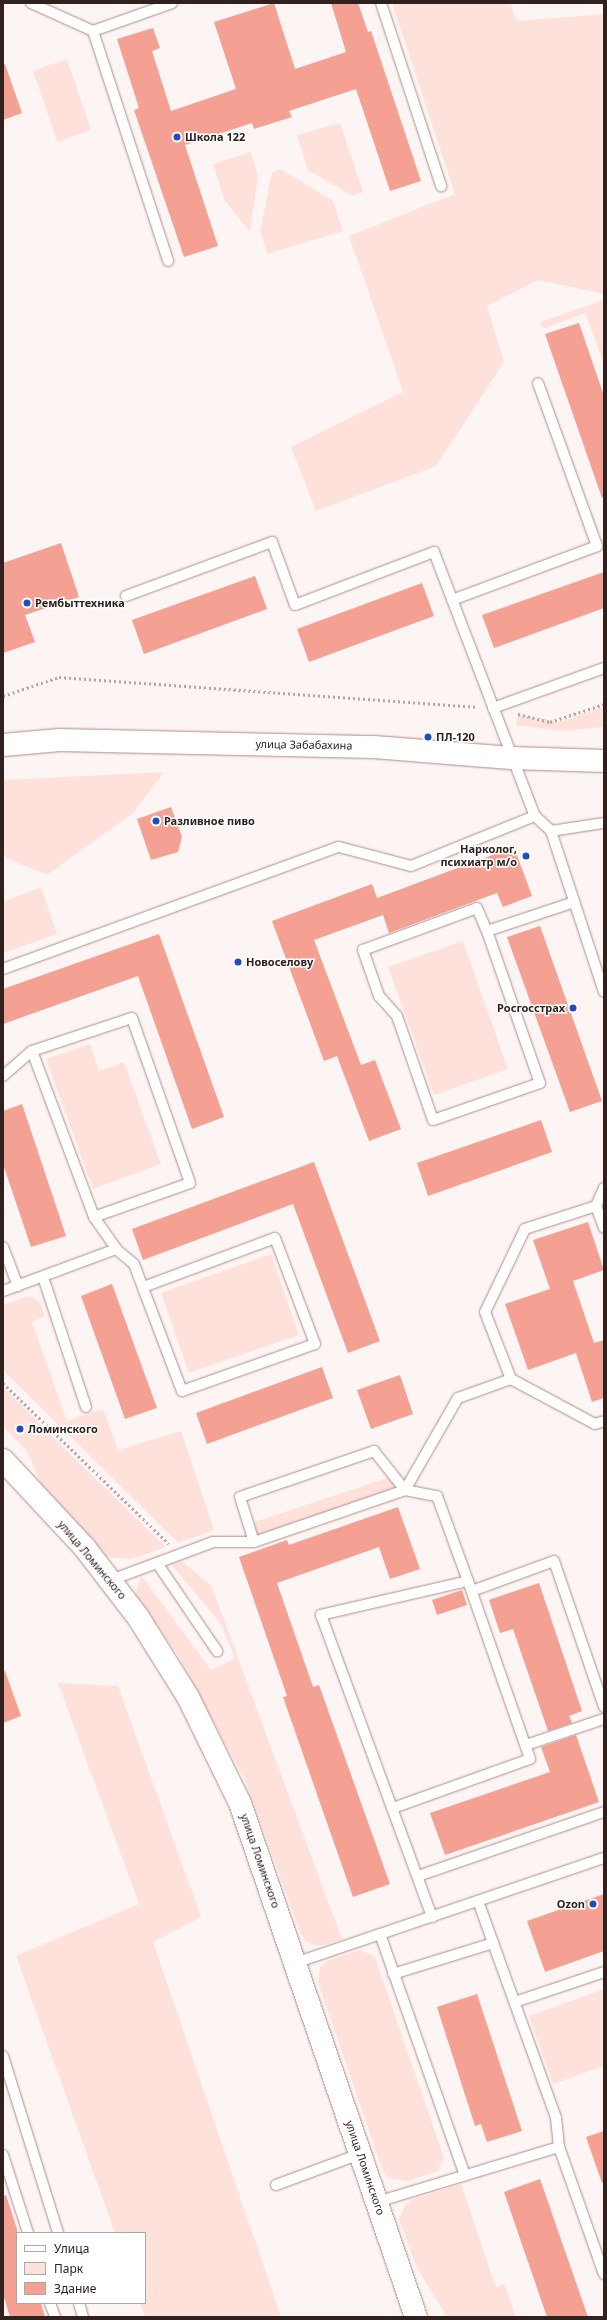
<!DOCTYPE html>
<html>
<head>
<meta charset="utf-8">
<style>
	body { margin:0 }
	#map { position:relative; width:607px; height:2320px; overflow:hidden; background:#fdf5f4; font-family:"Noto Sans",sans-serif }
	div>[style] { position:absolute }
	.green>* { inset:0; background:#ffe1dc }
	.building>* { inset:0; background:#f4a193 }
	.path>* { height:2.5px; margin-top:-1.25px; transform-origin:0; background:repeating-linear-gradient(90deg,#b2a8a6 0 2px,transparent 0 5px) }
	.roads { filter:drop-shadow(0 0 1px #b08c85) drop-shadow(0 0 1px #b08c85) }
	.lane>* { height:10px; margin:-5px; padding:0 5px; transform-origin:5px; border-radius:5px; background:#fff }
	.secondary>* { height:22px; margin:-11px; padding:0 11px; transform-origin:11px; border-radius:11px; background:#fff }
	.dots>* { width:11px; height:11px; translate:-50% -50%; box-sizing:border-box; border:2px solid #fff; border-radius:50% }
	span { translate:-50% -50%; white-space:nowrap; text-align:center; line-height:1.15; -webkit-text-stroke:3px #fff; paint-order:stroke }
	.poi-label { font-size:11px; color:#30211f; font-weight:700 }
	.left { translate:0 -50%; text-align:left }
	.right { translate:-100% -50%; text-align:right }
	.street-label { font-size:11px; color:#30211f }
	.frame { position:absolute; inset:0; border:4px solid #30211f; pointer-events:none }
	.legend { position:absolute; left:16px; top:2232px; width:130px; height:72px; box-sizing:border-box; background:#fff; border:1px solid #aca6a5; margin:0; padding:5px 7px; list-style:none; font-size:12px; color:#30211f }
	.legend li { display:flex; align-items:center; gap:8px; height:20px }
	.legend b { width:20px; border:1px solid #aca6a5 }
</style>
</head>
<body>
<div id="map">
	<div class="green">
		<div style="clip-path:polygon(392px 3px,510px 3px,517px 21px,604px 14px,604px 294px,538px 280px,487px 306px,504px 362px,436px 466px,316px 511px,291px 447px,403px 392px,349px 236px,455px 194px)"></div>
		<div style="clip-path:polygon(67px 59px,91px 130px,57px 142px,33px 71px)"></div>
		<div style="clip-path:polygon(340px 123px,363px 192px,353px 196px,308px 170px,297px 135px)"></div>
		<div style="clip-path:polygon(251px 152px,258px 177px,250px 232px,225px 201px,213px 164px)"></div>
		<div style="clip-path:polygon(280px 169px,333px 201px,343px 231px,267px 254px,260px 231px,272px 173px)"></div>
		<div style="clip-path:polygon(604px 300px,604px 364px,585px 313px,543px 329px,540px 322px)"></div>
		<div style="clip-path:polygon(604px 707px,604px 727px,560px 731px,516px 725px,518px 714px,559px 722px)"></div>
		<div style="clip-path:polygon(164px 772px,133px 813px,47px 875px,6px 858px,3px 851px,3px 780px)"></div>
		<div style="clip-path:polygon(41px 887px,57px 934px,3px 953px,3px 902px)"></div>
		<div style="clip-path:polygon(463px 941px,508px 1069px,434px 1095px,388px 967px)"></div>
		<div style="clip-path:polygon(90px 1044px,99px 1071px,124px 1062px,161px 1164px,93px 1189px,46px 1059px)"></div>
		<div style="clip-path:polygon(271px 1254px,299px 1335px,189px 1373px,161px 1293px)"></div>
		<div style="clip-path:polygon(29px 1296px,40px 1302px,45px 1316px,32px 1322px,67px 1421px,103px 1409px,118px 1450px,181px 1431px,214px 1530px,178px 1543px,3px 1370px,3px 1305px)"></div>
		<div style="clip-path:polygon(3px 1387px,73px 1457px,166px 1547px,132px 1559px,104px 1557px,43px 1488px,27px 1451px,3px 1426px)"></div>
		<div style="clip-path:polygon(390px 1477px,399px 1488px,256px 1536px,252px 1523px)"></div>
		<div style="clip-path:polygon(181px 1561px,211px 1585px,342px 1939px,324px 1945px,315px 1945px,306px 1941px,301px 1934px,245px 1780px,178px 1655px,136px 1595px,137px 1586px,142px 1576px,211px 1670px,235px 1658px,221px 1624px,171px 1564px)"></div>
		<div style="clip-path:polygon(58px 1683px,118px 1686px,201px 1917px,153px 1942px,281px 2317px,145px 2317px,140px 2303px,145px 2303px,145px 2233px,115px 2233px,16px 1956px,139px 1904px)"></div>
		<div style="clip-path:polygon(360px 1950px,375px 1957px,444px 2158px,437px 2171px,408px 2181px,389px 2178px,383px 2171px,318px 1983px,320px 1967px,327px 1961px)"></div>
		<div style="clip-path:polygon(604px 1989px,604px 2066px,553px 2084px,529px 2016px)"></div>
		<div style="clip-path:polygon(461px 2184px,496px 2287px,504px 2284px,516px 2317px,447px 2317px,417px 2268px,399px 2220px,405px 2206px,411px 2200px)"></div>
	</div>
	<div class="building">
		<div style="clip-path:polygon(274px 3px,295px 69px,346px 52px,331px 3px,358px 3px,368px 32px,371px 31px,421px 181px,390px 191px,356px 89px,289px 111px,292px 117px,254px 129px,252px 123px,185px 145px,218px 246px,184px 257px,134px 110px,139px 108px,117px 39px,153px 28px,160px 48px,152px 51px,171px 111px,236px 89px,214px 22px)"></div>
		<div style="clip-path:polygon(5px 64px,22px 113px,3px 120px,3px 65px)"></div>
		<div style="clip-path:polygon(579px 323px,604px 396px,604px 497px,602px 498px,545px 334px)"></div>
		<div style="clip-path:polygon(61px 543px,79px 597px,25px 615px,35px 642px,3px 653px,3px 563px)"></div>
		<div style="clip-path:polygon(604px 572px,604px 608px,494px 648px,482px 615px)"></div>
		<div style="clip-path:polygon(255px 576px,267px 609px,144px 654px,132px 620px)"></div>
		<div style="clip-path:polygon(422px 583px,434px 616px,309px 662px,297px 629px)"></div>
		<div style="clip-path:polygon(171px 807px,182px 837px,178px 852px,151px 860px,137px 819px)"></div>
		<div style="clip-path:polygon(514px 847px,532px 896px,503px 907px,497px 893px,389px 933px,383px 915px,314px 940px,361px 1065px,375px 1060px,401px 1129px,369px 1141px,337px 1056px,324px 1061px,272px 921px,372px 884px,377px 898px)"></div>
		<div style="clip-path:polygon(540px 926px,602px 1101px,570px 1112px,507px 937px)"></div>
		<div style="clip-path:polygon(159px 934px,224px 1117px,192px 1129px,138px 976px,3px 1024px,3px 989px)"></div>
		<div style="clip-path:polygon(22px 1104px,66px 1236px,31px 1247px,3px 1164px,3px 1111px)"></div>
		<div style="clip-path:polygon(541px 1120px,552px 1152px,428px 1196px,417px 1163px)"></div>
		<div style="clip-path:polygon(314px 1162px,380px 1341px,348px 1353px,293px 1204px,143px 1260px,132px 1229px)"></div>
		<div style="clip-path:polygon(588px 1222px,604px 1270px,573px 1281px,594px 1343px,604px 1340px,604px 1398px,592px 1402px,576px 1353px,528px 1370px,505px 1304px,550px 1289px,533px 1240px)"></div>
		<div style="clip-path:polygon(112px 1284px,157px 1408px,125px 1419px,81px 1296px)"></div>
		<div style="clip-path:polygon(322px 1367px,333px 1398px,207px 1444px,196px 1413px)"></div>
		<div style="clip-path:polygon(400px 1375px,413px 1414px,371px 1429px,357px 1390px)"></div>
		<div style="clip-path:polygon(398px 1507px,420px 1569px,390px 1579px,379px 1547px,277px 1583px,313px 1687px,319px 1685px,390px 1884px,353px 1897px,283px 1697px,287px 1696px,239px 1557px,287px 1540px,289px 1545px)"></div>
		<div style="clip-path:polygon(539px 1583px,582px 1711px,569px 1716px,572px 1723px,548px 1731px,513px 1629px,500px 1633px,489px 1600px)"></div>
		<div style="clip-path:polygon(462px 1590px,467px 1605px,437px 1615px,432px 1600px)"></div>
		<div style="clip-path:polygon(3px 1671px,5px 1671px,21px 1716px,3px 1723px)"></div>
		<div style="clip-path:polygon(576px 1735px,599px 1802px,445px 1855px,430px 1813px,550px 1772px,541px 1747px)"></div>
		<div style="clip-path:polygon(604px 1894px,604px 1951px,545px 1972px,527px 1921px)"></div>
		<div style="clip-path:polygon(477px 1994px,522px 2131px,487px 2142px,481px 2124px,475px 2126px,437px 2007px)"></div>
		<div style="clip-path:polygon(604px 2131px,604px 2182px,602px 2183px,586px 2137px)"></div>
		<div style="clip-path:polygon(540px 2179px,588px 2317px,547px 2317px,504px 2192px)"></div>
		<div style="clip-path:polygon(6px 2195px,17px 2229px,17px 2303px,41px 2303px,45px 2317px,10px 2317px,3px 2294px,3px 2196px)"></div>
	</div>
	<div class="path">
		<div style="left:3px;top:696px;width:59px;rotate:-18.7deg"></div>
		<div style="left:59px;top:677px;width:420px;rotate:4.1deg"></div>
		<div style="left:518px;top:714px;width:33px;rotate:14deg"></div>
		<div style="left:550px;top:722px;width:57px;rotate:-18.4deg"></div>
		<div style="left:3px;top:1383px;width:231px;rotate:44.1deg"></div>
	</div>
	<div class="roads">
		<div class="lane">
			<div style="left:31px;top:3px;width:68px;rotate:24.3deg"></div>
			<div style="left:93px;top:31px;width:84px;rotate:-19.5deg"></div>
			<div style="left:381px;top:3px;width:193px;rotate:71.8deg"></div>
			<div style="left:93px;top:31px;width:242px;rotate:71.9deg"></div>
			<div style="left:126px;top:596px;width:156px;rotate:-20.3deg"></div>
			<div style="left:272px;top:542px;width:67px;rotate:69.9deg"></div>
			<div style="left:295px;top:605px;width:149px;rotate:-20.9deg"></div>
			<div style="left:434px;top:552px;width:283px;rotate:69.1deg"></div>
			<div style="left:535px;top:816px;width:22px;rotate:43deg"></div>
			<div style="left:551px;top:831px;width:169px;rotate:71.8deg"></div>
			<div style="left:452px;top:600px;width:155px;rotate:-20.4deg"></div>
			<div style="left:597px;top:546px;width:173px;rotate:-109.9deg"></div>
			<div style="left:493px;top:708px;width:118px;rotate:-19.8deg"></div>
			<div style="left:551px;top:831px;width:54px;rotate:-8.6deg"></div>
			<div style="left:487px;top:931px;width:161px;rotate:70.8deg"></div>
			<div style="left:540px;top:1083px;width:113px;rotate:160.9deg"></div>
			<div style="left:433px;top:1120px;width:110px;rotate:-109.1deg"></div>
			<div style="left:397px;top:1016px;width:27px;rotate:-132deg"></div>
			<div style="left:379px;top:996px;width:49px;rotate:-109.2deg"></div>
			<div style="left:363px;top:950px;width:121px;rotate:-20.2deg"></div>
			<div style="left:477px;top:908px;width:25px;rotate:67deg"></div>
			<div style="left:487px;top:931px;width:92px;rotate:-18.4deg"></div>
			<div style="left:3px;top:969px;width:357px;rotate:-20deg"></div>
			<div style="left:339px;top:847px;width:74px;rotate:14.8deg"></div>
			<div style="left:411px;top:866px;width:134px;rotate:-22deg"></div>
			<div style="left:32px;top:1051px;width:105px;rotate:-18.3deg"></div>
			<div style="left:132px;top:1018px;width:175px;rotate:70.6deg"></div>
			<div style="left:190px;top:1183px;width:102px;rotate:160.5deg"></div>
			<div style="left:3px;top:1076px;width:38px;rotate:-41deg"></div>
			<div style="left:32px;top:1051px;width:177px;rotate:69.5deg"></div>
			<div style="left:94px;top:1217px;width:39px;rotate:55deg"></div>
			<div style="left:604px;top:1188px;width:20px;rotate:114deg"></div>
			<div style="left:596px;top:1206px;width:23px;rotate:70deg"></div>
			<div style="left:596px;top:1206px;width:75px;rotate:162.1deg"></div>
			<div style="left:525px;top:1229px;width:92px;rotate:115.7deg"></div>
			<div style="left:485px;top:1312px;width:72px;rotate:68.8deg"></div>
			<div style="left:511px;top:1379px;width:95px;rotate:28.2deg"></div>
			<div style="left:595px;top:1424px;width:9px;rotate:-18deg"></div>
			<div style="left:3px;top:1247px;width:42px;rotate:69deg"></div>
			<div style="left:43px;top:1277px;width:137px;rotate:71.7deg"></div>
			<div style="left:3px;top:1291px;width:121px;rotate:-20.4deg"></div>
			<div style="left:116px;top:1249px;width:23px;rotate:40deg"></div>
			<div style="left:134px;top:1264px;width:136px;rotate:69.3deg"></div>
			<div style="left:182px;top:1391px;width:141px;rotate:-19.5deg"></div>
			<div style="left:315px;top:1344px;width:113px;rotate:-110.7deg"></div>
			<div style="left:275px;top:1238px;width:141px;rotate:159.6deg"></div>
			<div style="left:254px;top:1542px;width:47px;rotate:-107.3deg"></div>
			<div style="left:240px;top:1497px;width:142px;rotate:-18.9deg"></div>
			<div style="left:374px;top:1451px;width:50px;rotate:51.5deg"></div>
			<div style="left:405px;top:1490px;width:106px;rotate:-60.1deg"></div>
			<div style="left:458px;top:1398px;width:56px;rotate:-19.7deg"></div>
			<div style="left:157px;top:1563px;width:107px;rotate:55.7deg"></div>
			<div style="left:111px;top:1580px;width:109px;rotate:-20.4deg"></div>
			<div style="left:213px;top:1542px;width:41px"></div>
			<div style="left:254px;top:1542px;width:160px;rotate:-19deg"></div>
			<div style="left:405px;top:1490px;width:33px;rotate:11deg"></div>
			<div style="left:437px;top:1496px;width:90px;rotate:70deg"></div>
			<div style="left:468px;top:1581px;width:151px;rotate:167deg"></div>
			<div style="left:321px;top:1615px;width:322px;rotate:69.8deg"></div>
			<div style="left:472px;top:1591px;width:87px;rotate:-20.1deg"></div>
			<div style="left:554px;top:1561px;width:154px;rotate:71.1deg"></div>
			<div style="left:526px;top:1745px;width:82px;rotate:-18.4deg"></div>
			<div style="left:393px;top:1808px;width:145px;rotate:-19.7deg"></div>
			<div style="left:530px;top:1759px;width:188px;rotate:-109.2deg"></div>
			<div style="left:418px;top:1876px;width:197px;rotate:-19deg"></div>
			<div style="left:478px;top:1901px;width:231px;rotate:70.2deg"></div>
			<div style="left:556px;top:2118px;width:29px;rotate:84deg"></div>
			<div style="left:559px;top:2147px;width:135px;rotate:70.5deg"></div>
			<div style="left:380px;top:1934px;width:256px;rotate:70.6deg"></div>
			<div style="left:295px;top:1963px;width:326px;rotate:-18.8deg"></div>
			<div style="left:393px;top:1974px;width:105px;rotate:-17.2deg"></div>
			<div style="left:515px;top:2002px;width:94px;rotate:-18.6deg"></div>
			<div style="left:3px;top:2056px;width:185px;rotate:72.7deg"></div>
			<div style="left:3px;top:2155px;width:82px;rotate:72.2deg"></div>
			<div style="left:276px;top:2185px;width:90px;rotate:-20.3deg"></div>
			<div style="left:377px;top:2202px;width:190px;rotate:-16.8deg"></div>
			<div style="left:50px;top:2303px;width:15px;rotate:70deg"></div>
			<div style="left:79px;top:2303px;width:15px;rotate:74deg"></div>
		</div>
		<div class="secondary">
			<div style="left:3px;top:745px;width:57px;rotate:-5deg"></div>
			<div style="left:60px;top:740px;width:314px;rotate:1.3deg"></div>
			<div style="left:374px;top:747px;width:138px;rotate:4.6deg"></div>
			<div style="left:512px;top:758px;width:92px;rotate:1.9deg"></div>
			<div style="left:3px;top:1460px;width:120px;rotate:47deg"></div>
			<div style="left:85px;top:1548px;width:87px;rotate:52.5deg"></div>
			<div style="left:138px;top:1617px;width:94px;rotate:58deg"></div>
			<div style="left:188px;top:1697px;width:118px;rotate:63.9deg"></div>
			<div style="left:240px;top:1803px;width:543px;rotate:71.1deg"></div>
		</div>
	</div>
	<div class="dots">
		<div style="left:177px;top:137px;background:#224cba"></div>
		<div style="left:27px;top:603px;background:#224cba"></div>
		<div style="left:428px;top:737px;background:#224cba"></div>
		<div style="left:156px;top:821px;background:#224cba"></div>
		<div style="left:526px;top:856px;background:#224cba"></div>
		<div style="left:238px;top:962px;background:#224cba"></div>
		<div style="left:573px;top:1008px;background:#224cba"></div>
		<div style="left:20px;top:1429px;background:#224cba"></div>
		<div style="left:593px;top:1904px;background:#224cba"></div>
	</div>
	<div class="poi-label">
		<span class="left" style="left:185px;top:137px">Школа 122</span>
		<span class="left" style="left:35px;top:603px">Рембыттехника</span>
		<span class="left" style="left:436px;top:737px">ПЛ-120</span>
		<span class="left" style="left:164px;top:821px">Разливное пиво</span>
		<span class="right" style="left:517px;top:856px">Нарколог,<br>психиатр м/о</span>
		<span class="left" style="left:246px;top:962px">Новоселову</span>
		<span class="right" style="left:565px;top:1008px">Росгосстрах</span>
		<span class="left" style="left:28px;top:1429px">Ломинского</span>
		<span class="right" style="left:585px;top:1904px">Ozon</span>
	</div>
	<div class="street-label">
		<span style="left:304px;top:745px;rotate:1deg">улица Забабахина</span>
		<span style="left:92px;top:1560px;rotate:50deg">улица Ломинского</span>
		<span style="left:260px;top:1861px;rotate:71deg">улица Ломинского</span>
		<span style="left:365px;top:2168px;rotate:71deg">улица Ломинского</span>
	</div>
	<div class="frame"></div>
	<ul class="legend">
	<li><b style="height:5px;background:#fff"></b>Улица</li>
	<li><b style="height:11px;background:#ffe1dc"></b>Парк</li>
	<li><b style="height:11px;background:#f4a193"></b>Здание</li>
	</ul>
</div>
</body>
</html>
